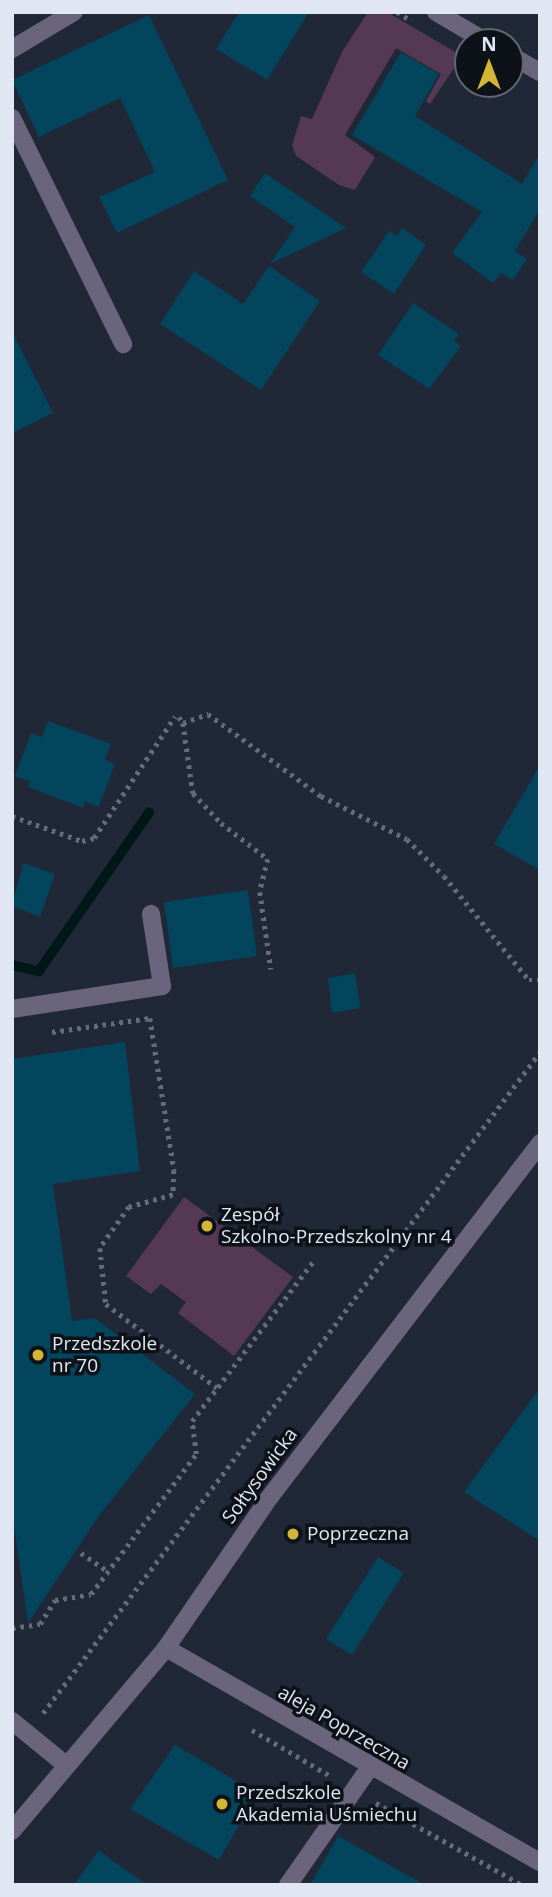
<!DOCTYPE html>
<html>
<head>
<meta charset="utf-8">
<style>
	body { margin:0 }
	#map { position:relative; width:552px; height:1897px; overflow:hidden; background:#202838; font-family:"Open Sans",sans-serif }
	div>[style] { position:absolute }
	.green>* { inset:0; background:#553853 }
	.stream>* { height:10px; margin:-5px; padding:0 5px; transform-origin:5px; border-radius:5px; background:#001717 }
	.building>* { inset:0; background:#02455d }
	.path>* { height:4.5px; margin-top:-2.25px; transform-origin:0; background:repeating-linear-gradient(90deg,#646b79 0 3.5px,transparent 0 8.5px) }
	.service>* { height:18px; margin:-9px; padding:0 9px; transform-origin:9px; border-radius:9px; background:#6a647d }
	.tertiary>* { height:18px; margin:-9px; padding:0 9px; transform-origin:9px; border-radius:9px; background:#6a647d }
	.dots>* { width:19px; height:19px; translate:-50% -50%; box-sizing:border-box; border:4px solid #0d1118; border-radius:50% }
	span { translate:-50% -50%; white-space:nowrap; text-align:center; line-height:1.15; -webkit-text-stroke:7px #0d1118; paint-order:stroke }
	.poi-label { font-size:19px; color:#e1e7f2 }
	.left { translate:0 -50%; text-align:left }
	.street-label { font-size:19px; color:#e1e7f2 }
	.frame { position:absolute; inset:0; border:14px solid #e1e7f2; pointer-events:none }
	.north { position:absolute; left:454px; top:28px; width:70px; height:70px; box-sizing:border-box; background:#0d1118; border:2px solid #62676f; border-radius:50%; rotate:0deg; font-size:19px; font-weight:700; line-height:28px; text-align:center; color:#e1e7f2 }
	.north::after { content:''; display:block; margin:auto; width:24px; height:32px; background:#d3b635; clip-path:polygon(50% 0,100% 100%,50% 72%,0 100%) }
</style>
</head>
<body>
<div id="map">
	<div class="green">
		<div style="clip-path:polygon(368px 12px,387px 12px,462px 56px,430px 104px,426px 101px,441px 74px,396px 48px,345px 135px,375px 157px,355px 190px,339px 185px,296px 156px,292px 145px,301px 116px,312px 119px,342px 52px)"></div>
		<div style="clip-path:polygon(184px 1197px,293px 1277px,234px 1356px,178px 1313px,186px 1302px,161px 1284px,151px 1294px,126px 1276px)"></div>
	</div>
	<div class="stream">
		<div style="left:12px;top:965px;width:28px;rotate:13deg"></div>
		<div style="left:39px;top:971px;width:193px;rotate:-55.2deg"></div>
	</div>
	<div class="building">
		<div style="clip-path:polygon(239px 12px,309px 12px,267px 80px,216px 49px)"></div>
		<div style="clip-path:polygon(149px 15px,228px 180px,117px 233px,99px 197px,155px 172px,120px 98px,39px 137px,12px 80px)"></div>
		<div style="clip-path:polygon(401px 52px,439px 74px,415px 116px,522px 184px,540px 153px,540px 209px,515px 251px,527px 259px,513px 280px,501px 273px,493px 283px,452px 253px,482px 212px,352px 135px)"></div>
		<div style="clip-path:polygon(265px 173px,346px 228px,270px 264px,295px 227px,250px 196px)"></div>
		<div style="clip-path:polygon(402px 228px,426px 245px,394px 294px,361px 272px,389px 231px,397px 236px)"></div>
		<div style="clip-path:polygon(269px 266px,320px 301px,261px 390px,160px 324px,194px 271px,243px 304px)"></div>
		<div style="clip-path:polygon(413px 303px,459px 334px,454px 341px,461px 346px,429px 389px,378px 355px)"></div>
		<div style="clip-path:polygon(12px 332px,53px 413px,12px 433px)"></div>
		<div style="clip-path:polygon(48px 721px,111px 744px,105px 760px,115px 764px,99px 807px,85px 802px,83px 808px,28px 787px,30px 782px,15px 776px,31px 733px,42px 737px)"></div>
		<div style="clip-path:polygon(540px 765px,540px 870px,494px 844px)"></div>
		<div style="clip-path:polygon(23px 863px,55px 874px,40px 917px,12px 906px)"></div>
		<div style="clip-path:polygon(248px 890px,257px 956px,173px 968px,164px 902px)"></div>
		<div style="clip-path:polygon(355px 973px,360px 1008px,332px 1013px,328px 978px)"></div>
		<div style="clip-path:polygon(125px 1042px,140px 1171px,53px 1184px,72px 1321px,95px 1318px,195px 1394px,98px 1517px,28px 1623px,12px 1512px,12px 1059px)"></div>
		<div style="clip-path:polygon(540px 1388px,540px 1541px,464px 1492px)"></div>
		<div style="clip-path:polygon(378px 1557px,404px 1573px,352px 1655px,326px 1639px)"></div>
		<div style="clip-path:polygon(175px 1745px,257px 1793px,219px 1860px,130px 1809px)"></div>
		<div style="clip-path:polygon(338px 1836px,370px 1854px,425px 1885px,310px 1885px)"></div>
		<div style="clip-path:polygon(99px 1850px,110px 1859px,148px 1885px,74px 1885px)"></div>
	</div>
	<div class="path">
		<div style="left:397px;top:12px;width:17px;rotate:31deg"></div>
		<div style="left:179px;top:717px;width:7px;rotate:56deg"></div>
		<div style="left:183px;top:723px;width:27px;rotate:-20deg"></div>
		<div style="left:208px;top:714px;width:140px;rotate:36deg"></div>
		<div style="left:321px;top:796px;width:96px;rotate:26.6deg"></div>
		<div style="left:407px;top:839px;width:52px;rotate:45deg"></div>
		<div style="left:444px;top:876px;width:134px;rotate:50.7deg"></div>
		<div style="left:529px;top:980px;width:11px"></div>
		<div style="left:183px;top:723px;width:71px;rotate:81.9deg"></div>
		<div style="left:193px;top:793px;width:41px;rotate:47deg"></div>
		<div style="left:221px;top:823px;width:59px;rotate:37.5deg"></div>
		<div style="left:268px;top:859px;width:34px;rotate:104deg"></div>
		<div style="left:260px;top:892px;width:78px;rotate:81.9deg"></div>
		<div style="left:12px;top:816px;width:74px;rotate:19.7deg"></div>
		<div style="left:82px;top:841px;width:12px;rotate:-14deg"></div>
		<div style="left:94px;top:838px;width:146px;rotate:-56.4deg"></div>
		<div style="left:52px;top:1032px;width:99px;rotate:-8.1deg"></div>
		<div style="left:150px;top:1018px;width:154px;rotate:81deg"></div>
		<div style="left:174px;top:1170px;width:25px;rotate:92deg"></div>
		<div style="left:173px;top:1195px;width:46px;rotate:164.7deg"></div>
		<div style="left:129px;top:1207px;width:50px;rotate:125.3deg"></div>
		<div style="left:100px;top:1248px;width:56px;rotate:83.9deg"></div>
		<div style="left:106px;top:1304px;width:139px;rotate:37.1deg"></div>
		<div style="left:81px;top:1553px;width:32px;rotate:34deg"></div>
		<div style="left:12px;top:1628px;width:28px;rotate:-8deg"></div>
		<div style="left:40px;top:1624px;width:28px;rotate:-58deg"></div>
		<div style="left:55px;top:1600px;width:36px;rotate:-9deg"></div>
		<div style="left:91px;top:1594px;width:175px;rotate:-53.1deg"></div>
		<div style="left:196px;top:1454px;width:33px;rotate:-97deg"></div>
		<div style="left:192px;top:1421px;width:203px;rotate:-52.8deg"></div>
		<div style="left:43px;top:1713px;width:827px;rotate:-53.06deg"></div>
		<div style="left:252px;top:1730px;width:93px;rotate:30.4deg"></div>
		<div style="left:376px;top:1803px;width:167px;rotate:29.3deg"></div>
	</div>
	<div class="service">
		<div style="left:12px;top:49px;width:72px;rotate:-30.8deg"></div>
		<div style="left:12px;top:118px;width:252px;rotate:63.8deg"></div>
		<div style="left:12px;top:1009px;width:152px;rotate:-8.7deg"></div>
		<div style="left:162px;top:986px;width:73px;rotate:-98.7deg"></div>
		<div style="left:12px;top:1721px;width:70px;rotate:39.2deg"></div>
		<div style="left:288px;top:1885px;width:144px;rotate:-55.2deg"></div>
	</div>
	<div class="tertiary">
		<div style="left:436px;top:12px;width:59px;rotate:30.5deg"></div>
		<div style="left:510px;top:55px;width:34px;rotate:30deg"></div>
		<div style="left:166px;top:1648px;width:431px;rotate:29.8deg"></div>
		<div style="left:12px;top:1831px;width:239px;rotate:-49.9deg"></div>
		<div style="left:166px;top:1648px;width:182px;rotate:-55.5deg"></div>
		<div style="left:269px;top:1498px;width:447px;rotate:-52.6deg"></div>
	</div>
	<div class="dots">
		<div style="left:207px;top:1226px;background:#d3b635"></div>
		<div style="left:38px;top:1355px;background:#d3b635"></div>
		<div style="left:293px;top:1534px;background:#d3b635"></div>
		<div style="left:222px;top:1804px;background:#d3b635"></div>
	</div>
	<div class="poi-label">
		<span class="left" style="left:221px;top:1226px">Zespół<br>Szkolno-Przedszkolny nr 4</span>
		<span class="left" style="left:52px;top:1355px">Przedszkole<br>nr 70</span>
		<span class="left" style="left:307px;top:1534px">Poprzeczna</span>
		<span class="left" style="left:236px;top:1804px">Przedszkole<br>Akademia Uśmiechu</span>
	</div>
	<div class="street-label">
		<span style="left:260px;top:1476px;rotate:-54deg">Sołtysowicka</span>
		<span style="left:344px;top:1728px;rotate:30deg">aleja Poprzeczna</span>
	</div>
	<div class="frame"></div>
	<div class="north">N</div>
</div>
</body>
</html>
